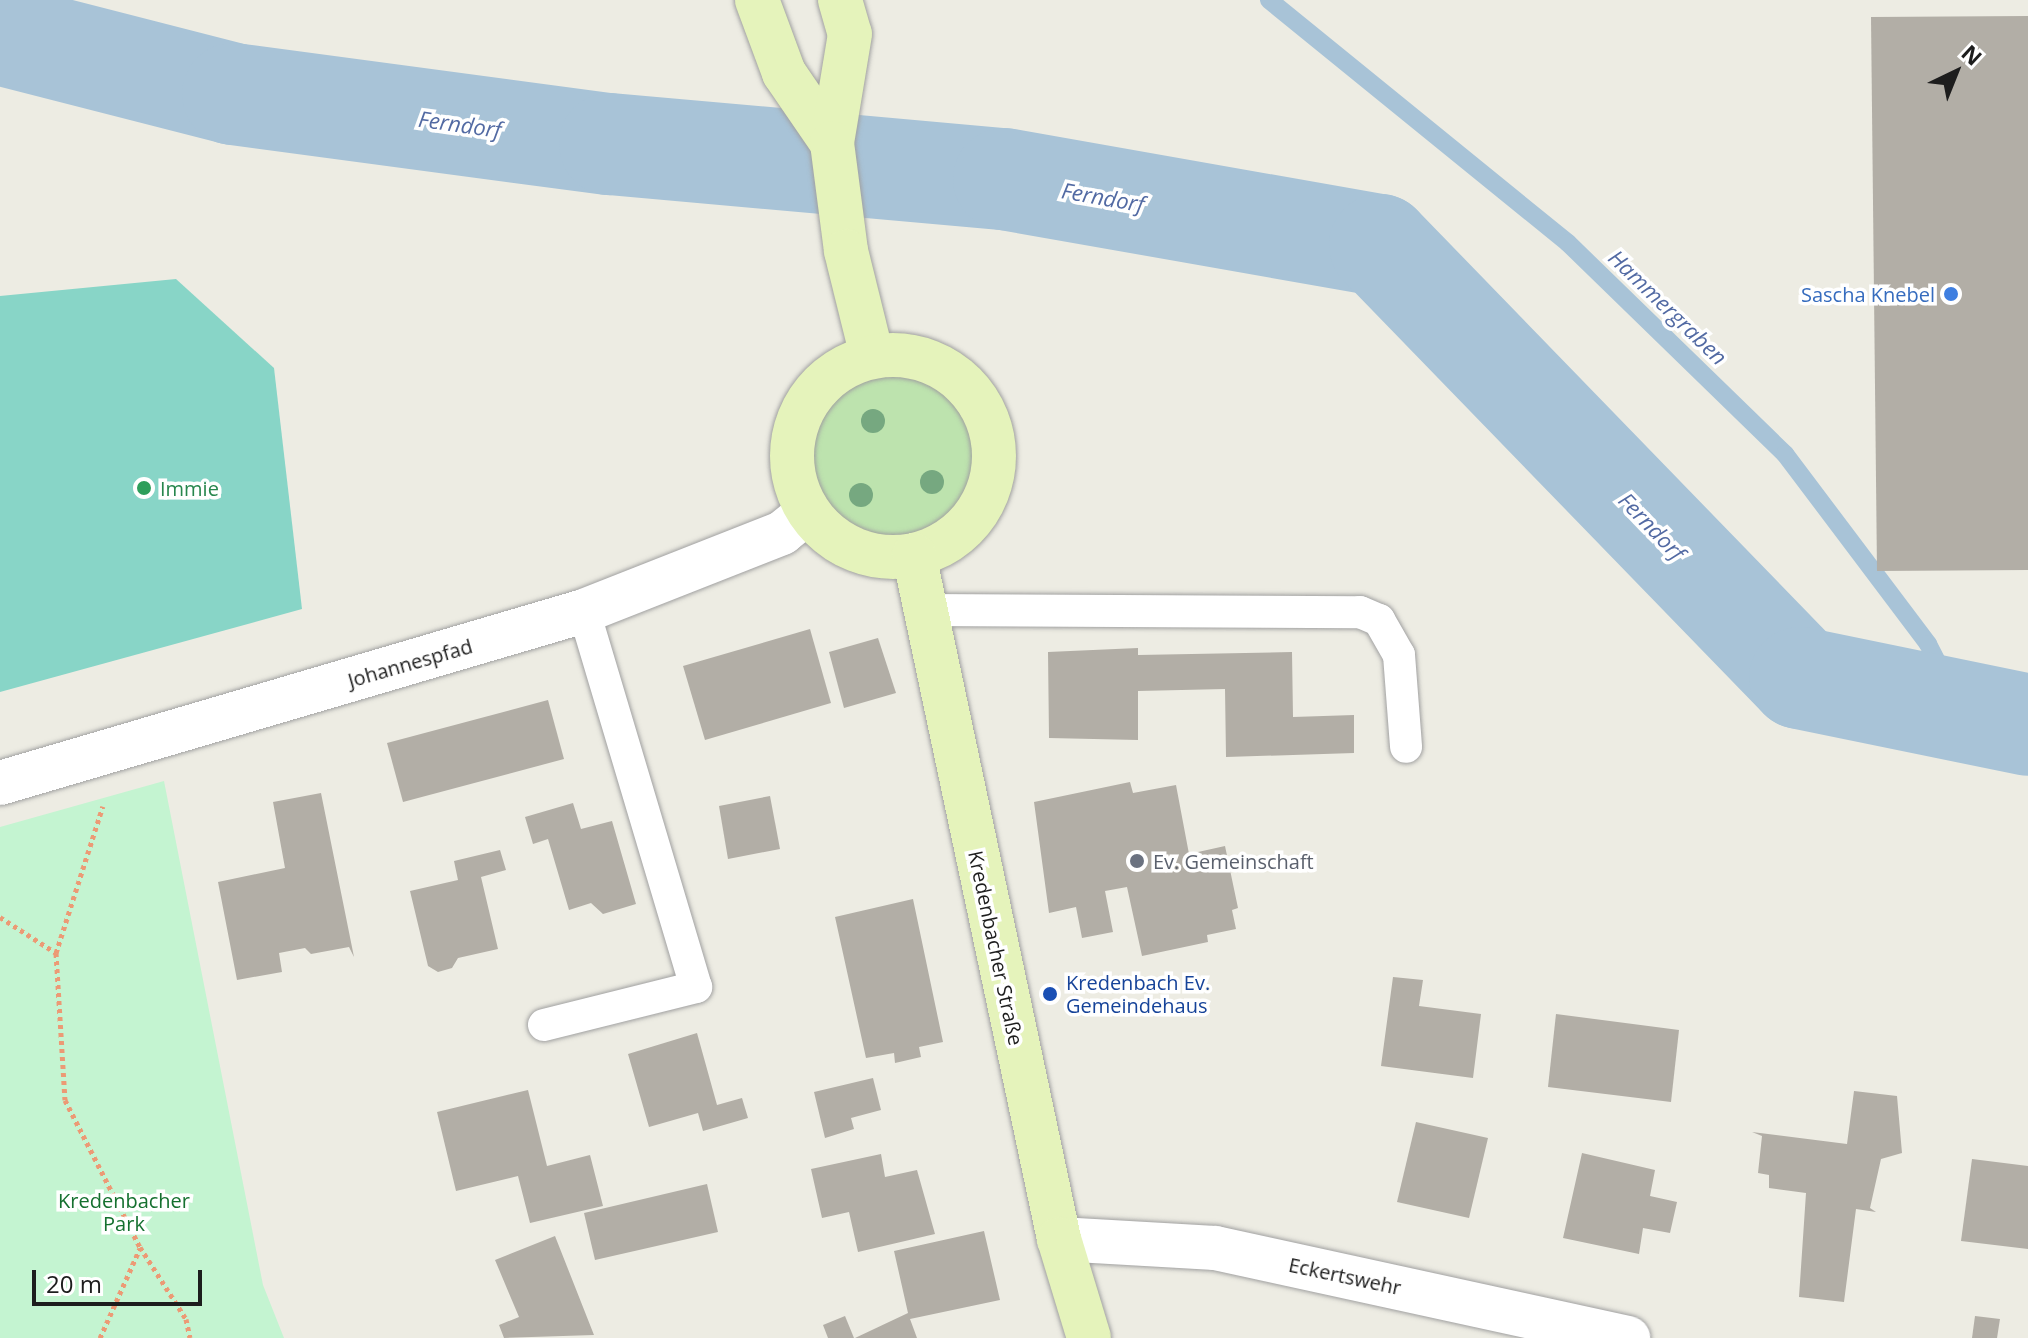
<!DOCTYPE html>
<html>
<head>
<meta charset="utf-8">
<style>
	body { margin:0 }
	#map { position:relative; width:2028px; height:1338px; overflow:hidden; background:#edece3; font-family:"Open Sans",sans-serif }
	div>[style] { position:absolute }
	.grass>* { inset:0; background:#bde3ae }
	.round { border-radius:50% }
	.park>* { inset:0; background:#c4f4d1 }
	.pitch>* { inset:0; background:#88d5c7 }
	.stream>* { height:18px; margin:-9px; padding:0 9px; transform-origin:9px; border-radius:9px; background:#a8c3d7 }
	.river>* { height:102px; margin:-51px; padding:0 51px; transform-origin:51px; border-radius:51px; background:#a8c3d7 }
	.building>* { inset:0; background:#b2aea6 }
	.path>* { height:5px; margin-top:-2.5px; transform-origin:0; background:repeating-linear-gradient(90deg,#ec9a75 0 4px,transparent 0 8px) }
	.roads { filter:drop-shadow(0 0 2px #a1a1a1) drop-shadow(0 0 2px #a1a1a1) }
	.service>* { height:32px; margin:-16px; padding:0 16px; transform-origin:16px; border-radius:16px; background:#fff }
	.minor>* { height:44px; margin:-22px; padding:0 22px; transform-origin:22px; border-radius:22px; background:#fff }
	.secondary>* { height:44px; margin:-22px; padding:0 22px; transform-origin:22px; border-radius:22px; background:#e5f3bb }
	.secondary>.ring { margin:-22px; padding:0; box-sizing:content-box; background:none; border:44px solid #e5f3bb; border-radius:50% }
	.trees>* { width:24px; height:24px; margin:-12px; border-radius:50%; background:#76a880 }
	.dots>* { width:22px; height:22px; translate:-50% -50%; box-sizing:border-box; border:4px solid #fff; border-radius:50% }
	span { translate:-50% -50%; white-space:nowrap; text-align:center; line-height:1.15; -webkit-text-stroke:7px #fff; paint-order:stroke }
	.shop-label { font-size:20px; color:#366cbe }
	.right { translate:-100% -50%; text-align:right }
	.leisure-label { font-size:20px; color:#27864d }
	.left { translate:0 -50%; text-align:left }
	.street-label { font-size:20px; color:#1d1d1d }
	.worship-label { font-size:20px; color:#5b616d }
	.transit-label { font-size:20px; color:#164399 }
	.park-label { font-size:20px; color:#15702f }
	.water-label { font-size:22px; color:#526aa3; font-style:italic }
	.north { position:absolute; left:1916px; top:32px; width:80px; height:80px; -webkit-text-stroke:6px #fff; paint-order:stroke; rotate:43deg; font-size:22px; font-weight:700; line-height:32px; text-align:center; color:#1d1d1d }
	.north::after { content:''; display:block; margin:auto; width:28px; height:36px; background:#1d1d1d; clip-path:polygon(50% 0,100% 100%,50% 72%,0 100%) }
	.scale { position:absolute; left:32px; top:1270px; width:170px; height:36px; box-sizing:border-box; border:4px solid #1d1d1d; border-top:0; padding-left:10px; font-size:24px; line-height:28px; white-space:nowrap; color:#1d1d1d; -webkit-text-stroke:6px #fff; paint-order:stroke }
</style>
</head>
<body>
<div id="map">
	<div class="grass">
		<div class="round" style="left:792px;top:355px;width:202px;height:202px"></div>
	</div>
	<div class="park">
		<div style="clip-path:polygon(164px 781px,263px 1285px,284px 1338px,0 1338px,0 827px)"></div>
	</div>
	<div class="pitch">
		<div style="clip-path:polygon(176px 279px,274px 368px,302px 609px,0 692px,0 296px)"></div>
	</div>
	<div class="stream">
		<div style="left:1269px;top:0;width:385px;rotate:39.1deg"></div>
		<div style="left:1568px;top:243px;width:303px;rotate:44.2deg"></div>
		<div style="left:1785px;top:454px;width:238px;rotate:53deg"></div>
		<div style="left:1928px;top:644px;width:76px;rotate:62.8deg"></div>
	</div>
	<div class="river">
		<div style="left:0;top:34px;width:241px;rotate:14.4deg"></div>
		<div style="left:233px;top:94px;width:380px;rotate:7.6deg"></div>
		<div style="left:610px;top:144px;width:396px;rotate:5.1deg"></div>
		<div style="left:1004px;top:179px;width:382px;rotate:10deg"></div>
		<div style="left:1380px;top:245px;width:603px;rotate:45.87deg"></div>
		<div style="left:1800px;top:678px;width:233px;rotate:11.6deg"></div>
	</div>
	<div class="building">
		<div style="clip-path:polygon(2028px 16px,2028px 570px,1877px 571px,1871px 17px)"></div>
		<div style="clip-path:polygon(810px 629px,831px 703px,705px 740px,683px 666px)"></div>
		<div style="clip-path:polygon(878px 638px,896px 693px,844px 708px,829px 652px)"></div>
		<div style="clip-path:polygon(1138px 648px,1138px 655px,1292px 652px,1293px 717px,1354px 715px,1354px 753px,1226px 757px,1225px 689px,1138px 691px,1138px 740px,1049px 738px,1048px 652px)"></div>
		<div style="clip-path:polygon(548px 700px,564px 759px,403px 802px,387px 743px)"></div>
		<div style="clip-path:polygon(1130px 782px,1133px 793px,1176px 785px,1189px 854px,1225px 846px,1238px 908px,1232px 910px,1236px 929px,1207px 935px,1208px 942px,1142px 956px,1127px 887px,1105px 891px,1113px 932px,1082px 938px,1076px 907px,1049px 913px,1034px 802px)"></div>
		<div style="clip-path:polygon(321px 793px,354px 957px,349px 947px,311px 954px,305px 948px,279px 953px,282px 972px,237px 980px,218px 882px,285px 868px,273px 802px)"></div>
		<div style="clip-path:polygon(770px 796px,780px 849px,728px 859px,719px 806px)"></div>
		<div style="clip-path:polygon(573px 803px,581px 829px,612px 821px,636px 904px,603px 914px,591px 903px,569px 910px,548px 839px,533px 844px,525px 817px)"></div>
		<div style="clip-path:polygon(500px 850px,506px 870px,481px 877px,498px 949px,458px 958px,452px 968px,438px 972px,428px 966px,410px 891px,458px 880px,454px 861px)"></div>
		<div style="clip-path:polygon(913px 899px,943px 1042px,919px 1047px,921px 1057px,895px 1063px,894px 1053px,866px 1058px,835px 917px)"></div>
		<div style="clip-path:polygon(1393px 977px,1423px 980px,1419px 1006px,1481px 1014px,1473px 1078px,1381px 1066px)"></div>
		<div style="clip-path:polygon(1556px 1014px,1679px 1030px,1671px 1102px,1548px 1087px)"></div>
		<div style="clip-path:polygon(697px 1033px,717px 1105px,742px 1098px,748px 1118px,703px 1131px,698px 1113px,649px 1127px,628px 1054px)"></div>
		<div style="clip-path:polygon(873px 1078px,881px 1110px,851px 1118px,854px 1129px,825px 1138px,814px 1092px)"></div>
		<div style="clip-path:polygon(528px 1090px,547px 1166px,590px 1155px,603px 1206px,530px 1223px,518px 1176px,456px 1191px,437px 1112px)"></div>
		<div style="clip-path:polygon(1854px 1091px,1897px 1096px,1902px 1153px,1881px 1159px,1870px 1208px,1876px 1212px,1856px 1209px,1844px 1302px,1799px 1297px,1806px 1193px,1769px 1188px,1769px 1175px,1758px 1173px,1762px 1136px,1752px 1132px,1847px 1144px)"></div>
		<div style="clip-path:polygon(1416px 1122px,1488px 1138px,1469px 1218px,1397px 1202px)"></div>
		<div style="clip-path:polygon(1582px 1153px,1655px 1170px,1650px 1196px,1677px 1202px,1670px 1233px,1643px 1228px,1639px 1254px,1563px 1238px)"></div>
		<div style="clip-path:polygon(881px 1154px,885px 1177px,917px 1170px,935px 1234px,858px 1252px,849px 1212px,822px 1218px,811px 1169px)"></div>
		<div style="clip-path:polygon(1972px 1159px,2028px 1166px,2028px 1249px,1961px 1241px)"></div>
		<div style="clip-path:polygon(707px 1184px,718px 1232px,595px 1260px,584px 1213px)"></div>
		<div style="clip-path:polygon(984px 1231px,1000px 1300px,910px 1319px,917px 1338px,855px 1338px,908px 1313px,894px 1251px)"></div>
		<div style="clip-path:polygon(555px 1236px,594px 1335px,504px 1338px,499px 1325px,519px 1317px,495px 1260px)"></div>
		<div style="clip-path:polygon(845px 1316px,854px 1338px,828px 1338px,823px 1325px)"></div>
		<div style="clip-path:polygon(1975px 1316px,2000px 1319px,1997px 1338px,1972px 1338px)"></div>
	</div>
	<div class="path">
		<div style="left:0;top:917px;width:67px;rotate:32.7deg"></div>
		<div style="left:56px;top:953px;width:147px;rotate:86.5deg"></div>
		<div style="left:65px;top:1100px;width:165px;rotate:63deg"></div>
		<div style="left:140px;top:1247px;width:85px;rotate:57.4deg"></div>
		<div style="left:186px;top:1319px;width:19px;rotate:78deg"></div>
		<div style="left:56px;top:953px;width:154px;rotate:-72.3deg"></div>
		<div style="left:100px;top:1338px;width:98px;rotate:-66deg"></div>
	</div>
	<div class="roads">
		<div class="service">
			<div style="left:924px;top:610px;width:436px;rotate:0.3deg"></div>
			<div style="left:1360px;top:612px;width:21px;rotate:23deg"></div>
			<div style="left:1379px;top:620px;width:40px;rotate:60.3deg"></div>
			<div style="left:1399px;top:655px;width:92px;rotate:85.6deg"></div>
			<div style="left:544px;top:1025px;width:157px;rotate:-14deg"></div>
			<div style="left:696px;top:987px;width:392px;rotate:-106.6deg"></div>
		</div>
		<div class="minor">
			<div style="left:0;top:783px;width:609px;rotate:-16.41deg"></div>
			<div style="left:584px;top:611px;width:213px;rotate:-21.5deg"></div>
			<div style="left:782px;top:533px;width:33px;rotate:-39deg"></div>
			<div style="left:1059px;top:1239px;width:156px;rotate:3.3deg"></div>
			<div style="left:1215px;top:1248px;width:423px;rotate:12.3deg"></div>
		</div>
		<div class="secondary">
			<div style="left:757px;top:0;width:78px;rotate:69.7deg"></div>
			<div style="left:784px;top:73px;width:85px;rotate:55.6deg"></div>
			<div style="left:840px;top:0;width:35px;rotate:74deg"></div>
			<div style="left:850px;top:34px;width:110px;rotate:99.4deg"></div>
			<div style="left:832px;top:143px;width:109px;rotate:82.6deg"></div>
			<div style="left:846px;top:251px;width:108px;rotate:76.1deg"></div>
			<div class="ring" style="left:792px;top:355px;width:158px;height:158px"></div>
			<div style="left:914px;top:555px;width:699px;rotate:78.03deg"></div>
			<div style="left:1059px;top:1239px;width:103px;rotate:73.1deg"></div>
		</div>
	</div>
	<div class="trees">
		<div style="left:873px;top:421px"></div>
		<div style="left:932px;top:482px"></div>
		<div style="left:861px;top:495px"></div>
	</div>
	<div class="dots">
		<div style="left:1951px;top:294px;background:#3f7fe0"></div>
		<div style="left:144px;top:488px;background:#2e9e5b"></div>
		<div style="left:1137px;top:861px;background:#6b7280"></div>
		<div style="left:1050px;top:994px;background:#1a4fb4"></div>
	</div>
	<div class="shop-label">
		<span class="right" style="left:1935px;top:294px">Sascha Knebel</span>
	</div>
	<div class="leisure-label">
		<span class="left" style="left:160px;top:488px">Immie</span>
	</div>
	<div class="street-label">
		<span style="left:410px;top:663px;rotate:-16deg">Johannespfad</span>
		<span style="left:996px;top:948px;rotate:78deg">Kredenbacher Straße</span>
		<span style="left:1345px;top:1276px;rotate:12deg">Eckertswehr</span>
	</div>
	<div class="worship-label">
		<span class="left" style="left:1153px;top:861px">Ev. Gemeinschaft</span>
	</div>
	<div class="transit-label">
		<span class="left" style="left:1066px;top:994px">Kredenbach Ev.<br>Gemeindehaus</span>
	</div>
	<div class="park-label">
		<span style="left:124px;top:1212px">Kredenbacher<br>Park</span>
	</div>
	<div class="water-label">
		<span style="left:460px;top:124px;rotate:8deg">Ferndorf</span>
		<span style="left:1103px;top:197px;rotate:10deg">Ferndorf</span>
		<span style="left:1668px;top:307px;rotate:44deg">Hammergraben</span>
		<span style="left:1652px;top:526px;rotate:46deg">Ferndorf</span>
	</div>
	<div class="north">N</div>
	<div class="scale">20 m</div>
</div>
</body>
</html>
